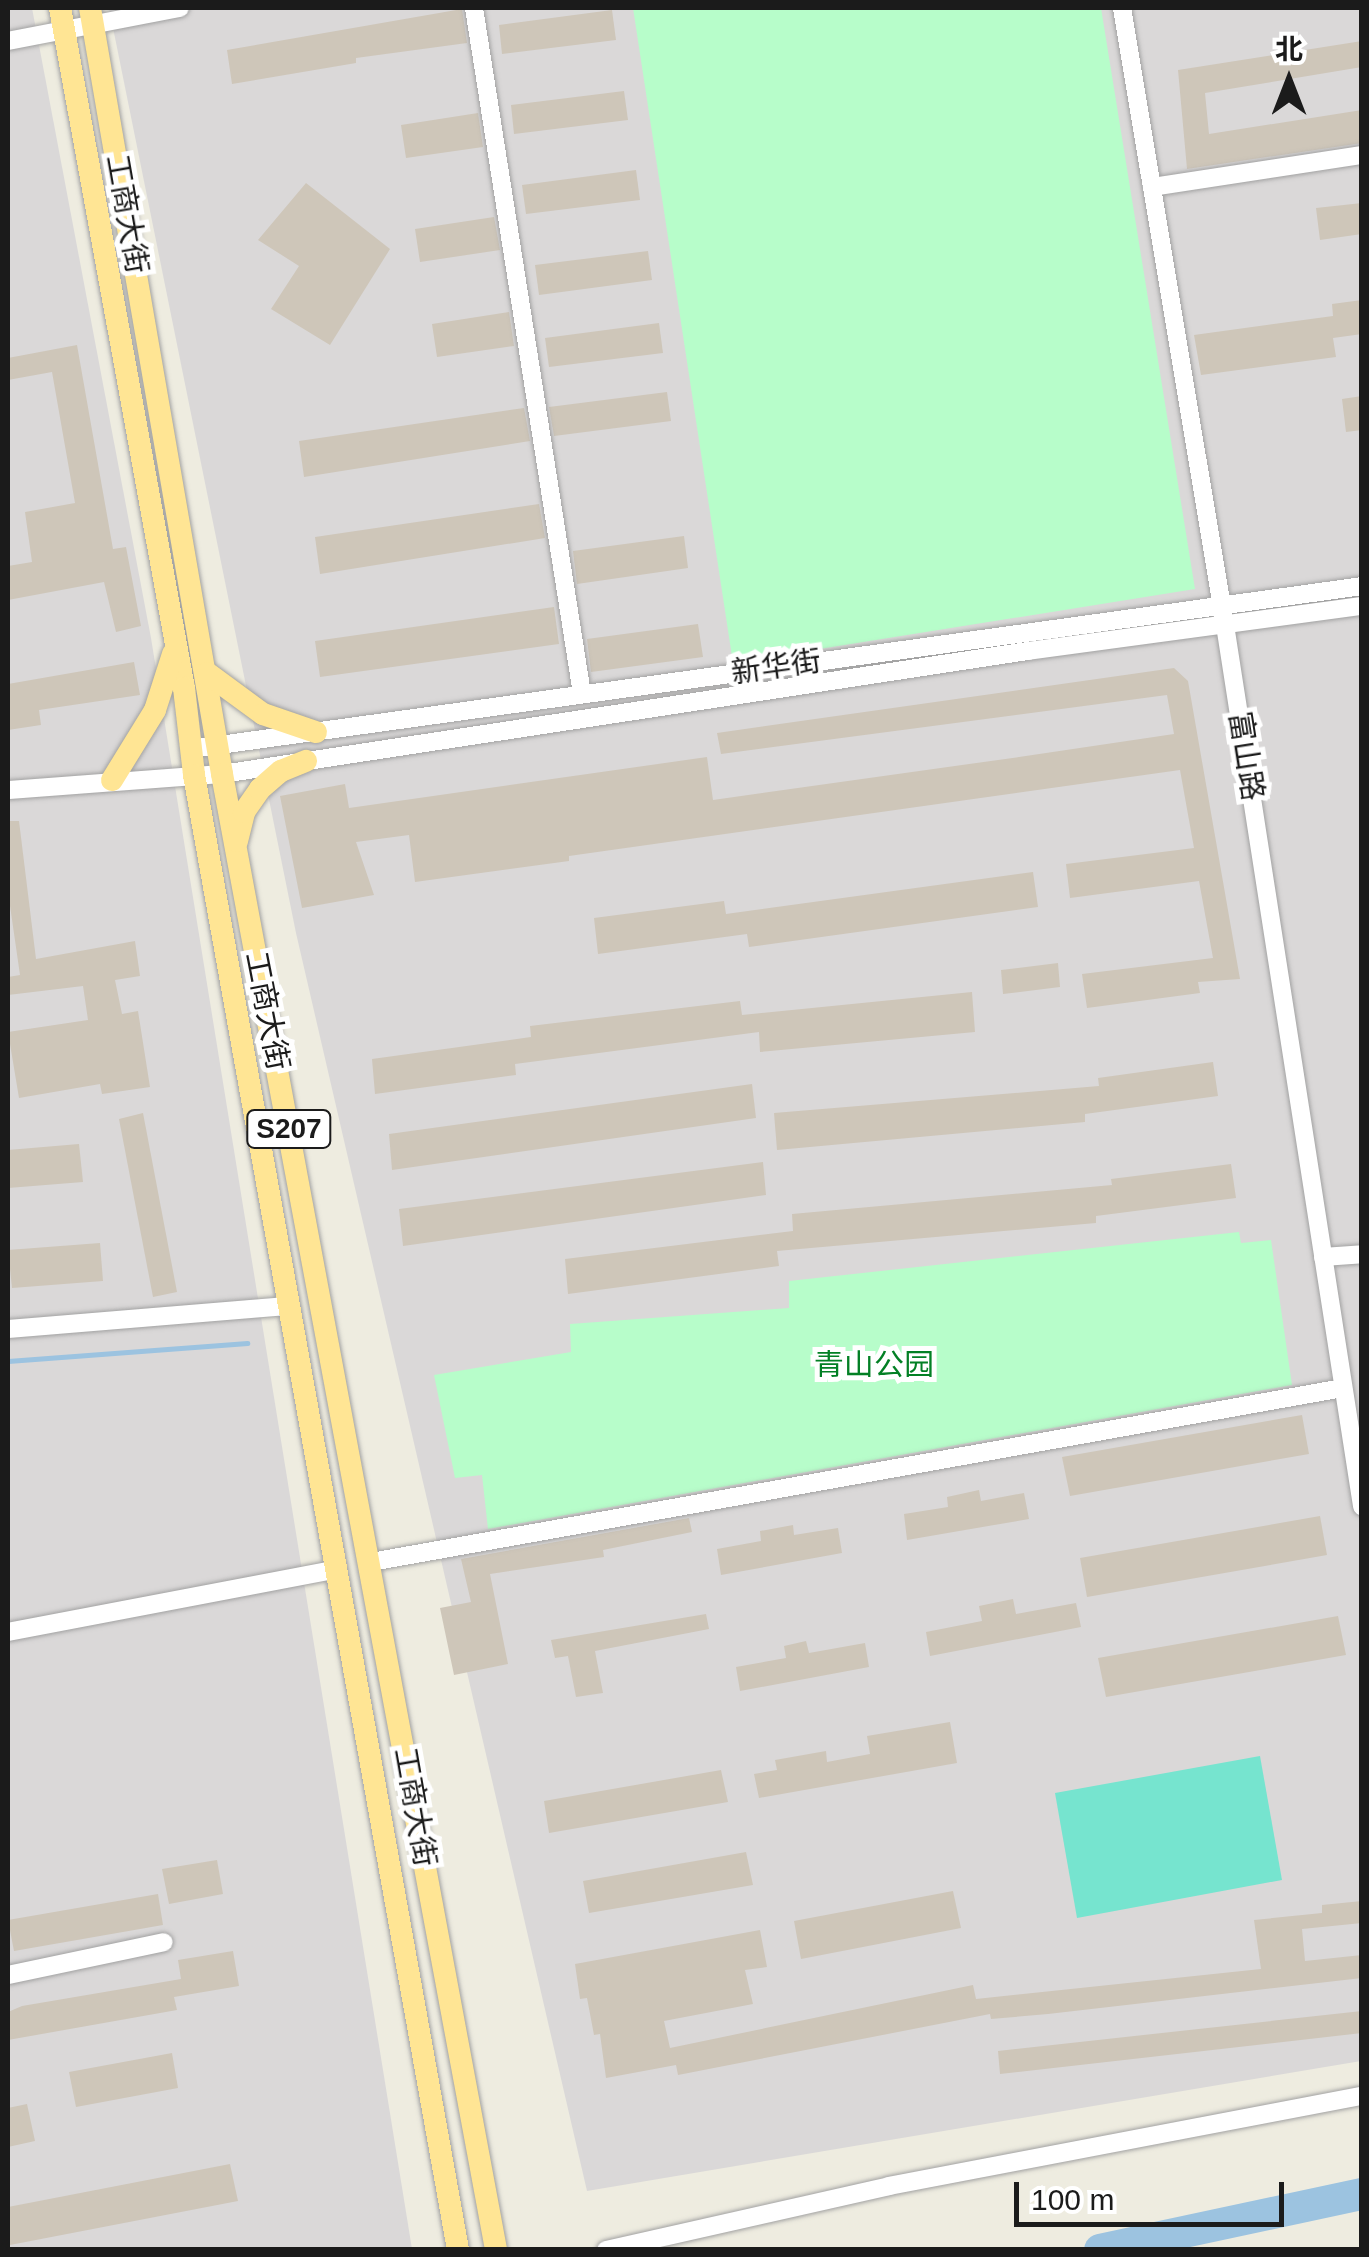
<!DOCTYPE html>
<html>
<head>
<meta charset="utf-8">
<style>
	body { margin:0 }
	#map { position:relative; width:1369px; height:2257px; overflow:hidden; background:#eeece0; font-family:Helvetica,"Noto Sans SC",sans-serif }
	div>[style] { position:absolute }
	.residential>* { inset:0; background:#dad8d8 }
	.park>* { inset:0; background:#b7fdca }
	.pitch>* { inset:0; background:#76e4cf }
	.stream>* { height:5px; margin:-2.5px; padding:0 2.5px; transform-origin:2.5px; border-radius:2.5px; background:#9cc3e0 }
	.river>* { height:32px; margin:-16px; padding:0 16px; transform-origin:16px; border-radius:16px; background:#9cc3e0 }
	.building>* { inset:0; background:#cec6b9 }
	.roads { filter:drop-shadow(0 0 2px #a2a2a2) drop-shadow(0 0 2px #a2a2a2) }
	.minor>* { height:18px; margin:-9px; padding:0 9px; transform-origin:9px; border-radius:9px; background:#fff }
	.major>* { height:22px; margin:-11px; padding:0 11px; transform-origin:11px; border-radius:11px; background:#ffe594 }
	span { translate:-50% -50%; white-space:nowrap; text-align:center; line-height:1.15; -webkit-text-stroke:10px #fff; paint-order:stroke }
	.shield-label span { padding:2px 8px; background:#fff; border:2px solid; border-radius:8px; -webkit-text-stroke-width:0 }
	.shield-label { font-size:28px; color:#1b1b1b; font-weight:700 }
	.street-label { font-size:30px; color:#1b1b1b }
	.park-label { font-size:30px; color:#038025 }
	.frame { position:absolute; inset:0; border:10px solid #1b1b1b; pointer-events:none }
	.north { position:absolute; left:1239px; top:30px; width:100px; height:100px; -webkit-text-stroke:8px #fff; paint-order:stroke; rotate:0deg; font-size:28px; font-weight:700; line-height:40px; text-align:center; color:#1b1b1b }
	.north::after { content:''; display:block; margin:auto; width:35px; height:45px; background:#1b1b1b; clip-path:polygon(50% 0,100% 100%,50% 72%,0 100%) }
	.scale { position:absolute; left:1014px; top:2182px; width:270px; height:45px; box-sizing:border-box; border:5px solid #1b1b1b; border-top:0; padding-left:12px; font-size:30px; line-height:35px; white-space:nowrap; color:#1b1b1b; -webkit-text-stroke:8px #fff; paint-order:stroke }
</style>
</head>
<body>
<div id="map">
	<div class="residential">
		<div style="clip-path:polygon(8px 8px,32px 8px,151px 638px,412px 2249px,8px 2250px)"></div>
		<div style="clip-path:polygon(109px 8px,1361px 8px,1361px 2061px,587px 2191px,296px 933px)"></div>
	</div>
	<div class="park">
		<div style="clip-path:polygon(633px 8px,1101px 8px,1195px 589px,733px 663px)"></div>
		<div style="clip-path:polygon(1239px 1232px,1241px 1243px,1271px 1240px,1292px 1385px,488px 1529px,482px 1475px,455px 1478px,434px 1375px,571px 1352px,570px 1324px,789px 1308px,789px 1281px)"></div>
	</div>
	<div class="pitch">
		<div style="clip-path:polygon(1260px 1756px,1282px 1880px,1077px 1918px,1055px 1793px)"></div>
	</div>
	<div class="stream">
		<div style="left:8px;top:1361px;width:240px;rotate:-4.3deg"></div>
	</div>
	<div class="river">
		<div style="left:1100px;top:2250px;width:268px;rotate:-12.1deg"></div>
	</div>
	<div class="building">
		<div style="clip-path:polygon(462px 9px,467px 43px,356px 58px,356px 63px,232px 84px,227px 50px)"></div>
		<div style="clip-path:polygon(612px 10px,616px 40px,502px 54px,499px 25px)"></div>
		<div style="clip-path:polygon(1362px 41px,1362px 67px,1205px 93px,1209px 134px,1362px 110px,1362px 143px,1187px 169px,1178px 70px)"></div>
		<div style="clip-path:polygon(624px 91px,628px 120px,514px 134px,511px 105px)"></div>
		<div style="clip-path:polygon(478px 113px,483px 147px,406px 158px,401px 125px)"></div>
		<div style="clip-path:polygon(636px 170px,640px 200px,526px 214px,522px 185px)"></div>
		<div style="clip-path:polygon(306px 183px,390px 249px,330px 345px,271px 309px,299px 266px,258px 240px)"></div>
		<div style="clip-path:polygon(1362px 203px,1362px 234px,1320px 240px,1316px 208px)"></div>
		<div style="clip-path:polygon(494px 217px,500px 250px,420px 262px,415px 229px)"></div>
		<div style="clip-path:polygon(648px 251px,652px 280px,539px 295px,535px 265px)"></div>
		<div style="clip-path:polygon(1362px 300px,1362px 334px,1333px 338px,1336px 357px,1201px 375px,1194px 335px,1333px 316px,1332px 304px)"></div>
		<div style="clip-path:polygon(509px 312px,514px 346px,437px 357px,432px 324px)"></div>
		<div style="clip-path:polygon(659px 323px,663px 353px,549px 367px,545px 338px)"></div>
		<div style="clip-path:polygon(77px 345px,113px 549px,126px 547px,141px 626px,116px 632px,104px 582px,8px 600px,8px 566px,32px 562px,25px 512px,75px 503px,52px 372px,8px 380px,8px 358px)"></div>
		<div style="clip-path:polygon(667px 392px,671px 421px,554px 436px,549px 407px)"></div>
		<div style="clip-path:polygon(1362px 396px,1362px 430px,1346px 432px,1342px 399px)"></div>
		<div style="clip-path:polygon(524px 408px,530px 441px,304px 477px,299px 441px)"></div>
		<div style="clip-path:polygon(539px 504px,545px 538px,320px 574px,315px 537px)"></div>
		<div style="clip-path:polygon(684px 536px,688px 568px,577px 584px,573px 551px)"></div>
		<div style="clip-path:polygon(554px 607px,559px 644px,320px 677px,315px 641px)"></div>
		<div style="clip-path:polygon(698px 624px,703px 657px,591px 672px,587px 639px)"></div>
		<div style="clip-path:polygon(134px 662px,140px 695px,39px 710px,41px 725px,8px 730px,8px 684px)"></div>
		<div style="clip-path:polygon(1174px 668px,1188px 681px,1240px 979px,1198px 982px,1200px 993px,1087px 1008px,1082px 974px,1213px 958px,1199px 881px,1070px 898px,1066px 864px,1194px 848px,1180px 770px,569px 856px,569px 861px,415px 882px,409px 835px,356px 842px,374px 895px,302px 908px,280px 796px,345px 784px,349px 808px,707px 757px,713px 800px,1019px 757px,1174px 734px,1167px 695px,721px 754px,717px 733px)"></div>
		<div style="clip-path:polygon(8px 821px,19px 821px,36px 959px,135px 941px,140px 976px,115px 980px,122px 1014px,138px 1011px,150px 1087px,102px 1094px,100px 1084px,19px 1098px,8px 1032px,88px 1020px,83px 986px,8px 995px,8px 977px,20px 975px,8px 892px)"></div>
		<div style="clip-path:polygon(1033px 872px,1038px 907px,749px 947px,747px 934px,598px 954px,594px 918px,724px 901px,726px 914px)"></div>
		<div style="clip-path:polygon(1058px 963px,1060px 987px,1003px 994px,1001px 970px)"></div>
		<div style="clip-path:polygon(972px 992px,975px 1032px,760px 1052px,759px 1032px,515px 1064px,516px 1075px,375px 1094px,372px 1059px,531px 1037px,530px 1026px,740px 1001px,742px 1015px)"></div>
		<div style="clip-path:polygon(1213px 1062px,1218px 1096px,1085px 1114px,1085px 1122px,777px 1150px,774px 1113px,1099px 1086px,1098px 1078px)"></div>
		<div style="clip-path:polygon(752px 1084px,756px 1118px,392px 1170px,389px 1134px)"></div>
		<div style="clip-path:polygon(143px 1113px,177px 1292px,153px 1297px,119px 1119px)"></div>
		<div style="clip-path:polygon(79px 1144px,83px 1182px,8px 1188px,8px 1150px)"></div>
		<div style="clip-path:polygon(763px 1162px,766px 1195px,403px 1246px,399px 1209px)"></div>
		<div style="clip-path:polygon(1231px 1164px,1236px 1198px,1096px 1216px,1096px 1223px,777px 1251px,779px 1266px,568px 1294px,565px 1259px,793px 1231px,792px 1214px,1112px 1185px,1111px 1179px)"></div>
		<div style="clip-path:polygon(100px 1243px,103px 1281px,12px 1288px,8px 1250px)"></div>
		<div style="clip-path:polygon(1302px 1415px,1309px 1454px,1070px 1496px,1062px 1457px)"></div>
		<div style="clip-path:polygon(979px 1490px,981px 1501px,1024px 1493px,1029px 1519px,907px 1540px,904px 1514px,948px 1507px,947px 1497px)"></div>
		<div style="clip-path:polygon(1320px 1516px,1327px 1555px,1087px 1597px,1080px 1558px)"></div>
		<div style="clip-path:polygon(689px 1518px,692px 1532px,603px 1550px,604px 1557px,490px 1574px,508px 1664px,454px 1675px,440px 1608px,471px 1602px,461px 1559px)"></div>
		<div style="clip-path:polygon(793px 1525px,794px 1535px,838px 1528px,842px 1553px,721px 1575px,717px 1549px,761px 1541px,760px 1531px)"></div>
		<div style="clip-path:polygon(1013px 1599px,1016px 1614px,1076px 1603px,1081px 1627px,930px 1656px,926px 1632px,982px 1621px,979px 1606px)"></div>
		<div style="clip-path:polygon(706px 1614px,709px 1629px,595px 1651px,603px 1693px,576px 1697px,568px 1656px,555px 1658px,551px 1640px)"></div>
		<div style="clip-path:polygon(1338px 1616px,1346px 1655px,1106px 1697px,1098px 1658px)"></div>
		<div style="clip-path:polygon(806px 1641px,809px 1653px,865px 1643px,869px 1667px,740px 1691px,736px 1667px,786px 1658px,784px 1646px)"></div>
		<div style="clip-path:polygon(950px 1722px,957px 1763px,759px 1798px,754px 1774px,777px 1770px,775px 1760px,826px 1751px,827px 1762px,870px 1754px,867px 1736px)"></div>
		<div style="clip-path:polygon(721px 1770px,728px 1802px,549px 1833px,544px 1801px)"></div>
		<div style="clip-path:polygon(746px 1852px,753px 1885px,589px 1913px,583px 1881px)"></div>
		<div style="clip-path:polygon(217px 1860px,223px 1894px,169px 1904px,162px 1869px)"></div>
		<div style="clip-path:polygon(953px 1891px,961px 1928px,801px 1959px,794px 1921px)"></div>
		<div style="clip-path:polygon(158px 1894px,163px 1925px,14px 1951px,8px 1920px)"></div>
		<div style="clip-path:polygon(1362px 1901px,1362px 1923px,1302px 1929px,1305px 1961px,1362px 1955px,1362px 1978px,1048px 2014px,991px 2019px,990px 2014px,678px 2075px,676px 2065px,606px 2078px,600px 2034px,594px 2035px,587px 1998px,580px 1999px,575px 1964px,760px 1930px,767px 1967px,745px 1970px,753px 2004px,664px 2021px,670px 2048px,973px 1985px,976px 1999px,1261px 1969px,1254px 1920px,1322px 1913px,1322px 1905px)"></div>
		<div style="clip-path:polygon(233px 1951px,239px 1986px,174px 1997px,177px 2010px,8px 2040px,8px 2012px,22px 2006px,181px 1979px,178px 1960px)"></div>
		<div style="clip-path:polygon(1362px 2011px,1362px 2033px,1000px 2074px,998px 2051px)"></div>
		<div style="clip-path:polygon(172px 2053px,178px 2088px,76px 2107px,69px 2072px)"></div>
		<div style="clip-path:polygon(27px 2104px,35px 2141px,8px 2147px,8px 2108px)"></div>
		<div style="clip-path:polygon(230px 2164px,238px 2201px,10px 2245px,8px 2207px)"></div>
	</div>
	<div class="roads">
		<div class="minor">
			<div style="left:474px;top:8px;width:694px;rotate:81.05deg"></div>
			<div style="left:1122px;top:8px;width:626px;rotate:80.52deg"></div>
			<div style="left:1225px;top:625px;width:892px;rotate:81.16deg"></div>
			<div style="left:8px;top:41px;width:175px;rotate:-10.9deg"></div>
			<div style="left:1152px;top:187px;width:212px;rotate:-8.7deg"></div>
			<div style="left:191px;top:749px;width:1182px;rotate:-7.92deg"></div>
			<div style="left:8px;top:790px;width:215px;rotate:-4.3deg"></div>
			<div style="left:222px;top:774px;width:815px;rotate:-8.68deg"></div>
			<div style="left:1028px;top:651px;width:337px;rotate:-7.7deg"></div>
			<div style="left:1323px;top:1257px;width:39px;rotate:-4deg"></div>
			<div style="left:8px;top:1329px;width:283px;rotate:-4.7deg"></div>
			<div style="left:371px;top:1562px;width:987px;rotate:-10.15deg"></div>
			<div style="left:8px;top:1632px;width:332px;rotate:-10.8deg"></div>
			<div style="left:8px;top:1975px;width:159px;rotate:-11.9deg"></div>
			<div style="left:606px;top:2250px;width:290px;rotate:-12.7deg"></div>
			<div style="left:889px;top:2186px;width:481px;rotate:-10.8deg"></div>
		</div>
		<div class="major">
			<div style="left:60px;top:8px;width:691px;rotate:79.67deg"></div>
			<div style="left:184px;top:688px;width:88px;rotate:83.4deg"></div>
			<div style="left:194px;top:775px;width:1498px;rotate:79.85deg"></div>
			<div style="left:90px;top:8px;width:777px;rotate:80.22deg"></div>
			<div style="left:222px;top:774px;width:1501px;rotate:79.48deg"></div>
			<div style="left:207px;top:673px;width:69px;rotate:36.2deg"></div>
			<div style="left:263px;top:714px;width:56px;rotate:18.8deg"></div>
			<div style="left:112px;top:780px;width:82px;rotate:-58.4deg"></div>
			<div style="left:155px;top:710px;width:59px;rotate:-72.2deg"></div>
			<div style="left:237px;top:841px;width:30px;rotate:-76deg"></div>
			<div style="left:244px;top:812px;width:28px;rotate:-55deg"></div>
			<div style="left:260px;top:789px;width:28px;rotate:-41deg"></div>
			<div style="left:281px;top:771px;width:27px;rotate:-22deg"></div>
		</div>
	</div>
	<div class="shield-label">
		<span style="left:289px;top:1129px">S207</span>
	</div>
	<div class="street-label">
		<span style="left:127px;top:214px;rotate:80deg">工商大街</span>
		<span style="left:776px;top:667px;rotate:-8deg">新华街</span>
		<span style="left:1246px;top:756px;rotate:81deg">富山路</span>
		<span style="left:267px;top:1011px;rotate:79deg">工商大街</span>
		<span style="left:415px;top:1807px;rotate:80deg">工商大街</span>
	</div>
	<div class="park-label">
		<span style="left:874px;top:1365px">青山公园</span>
	</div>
	<div class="frame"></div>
	<div class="north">北</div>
	<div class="scale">100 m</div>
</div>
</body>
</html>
